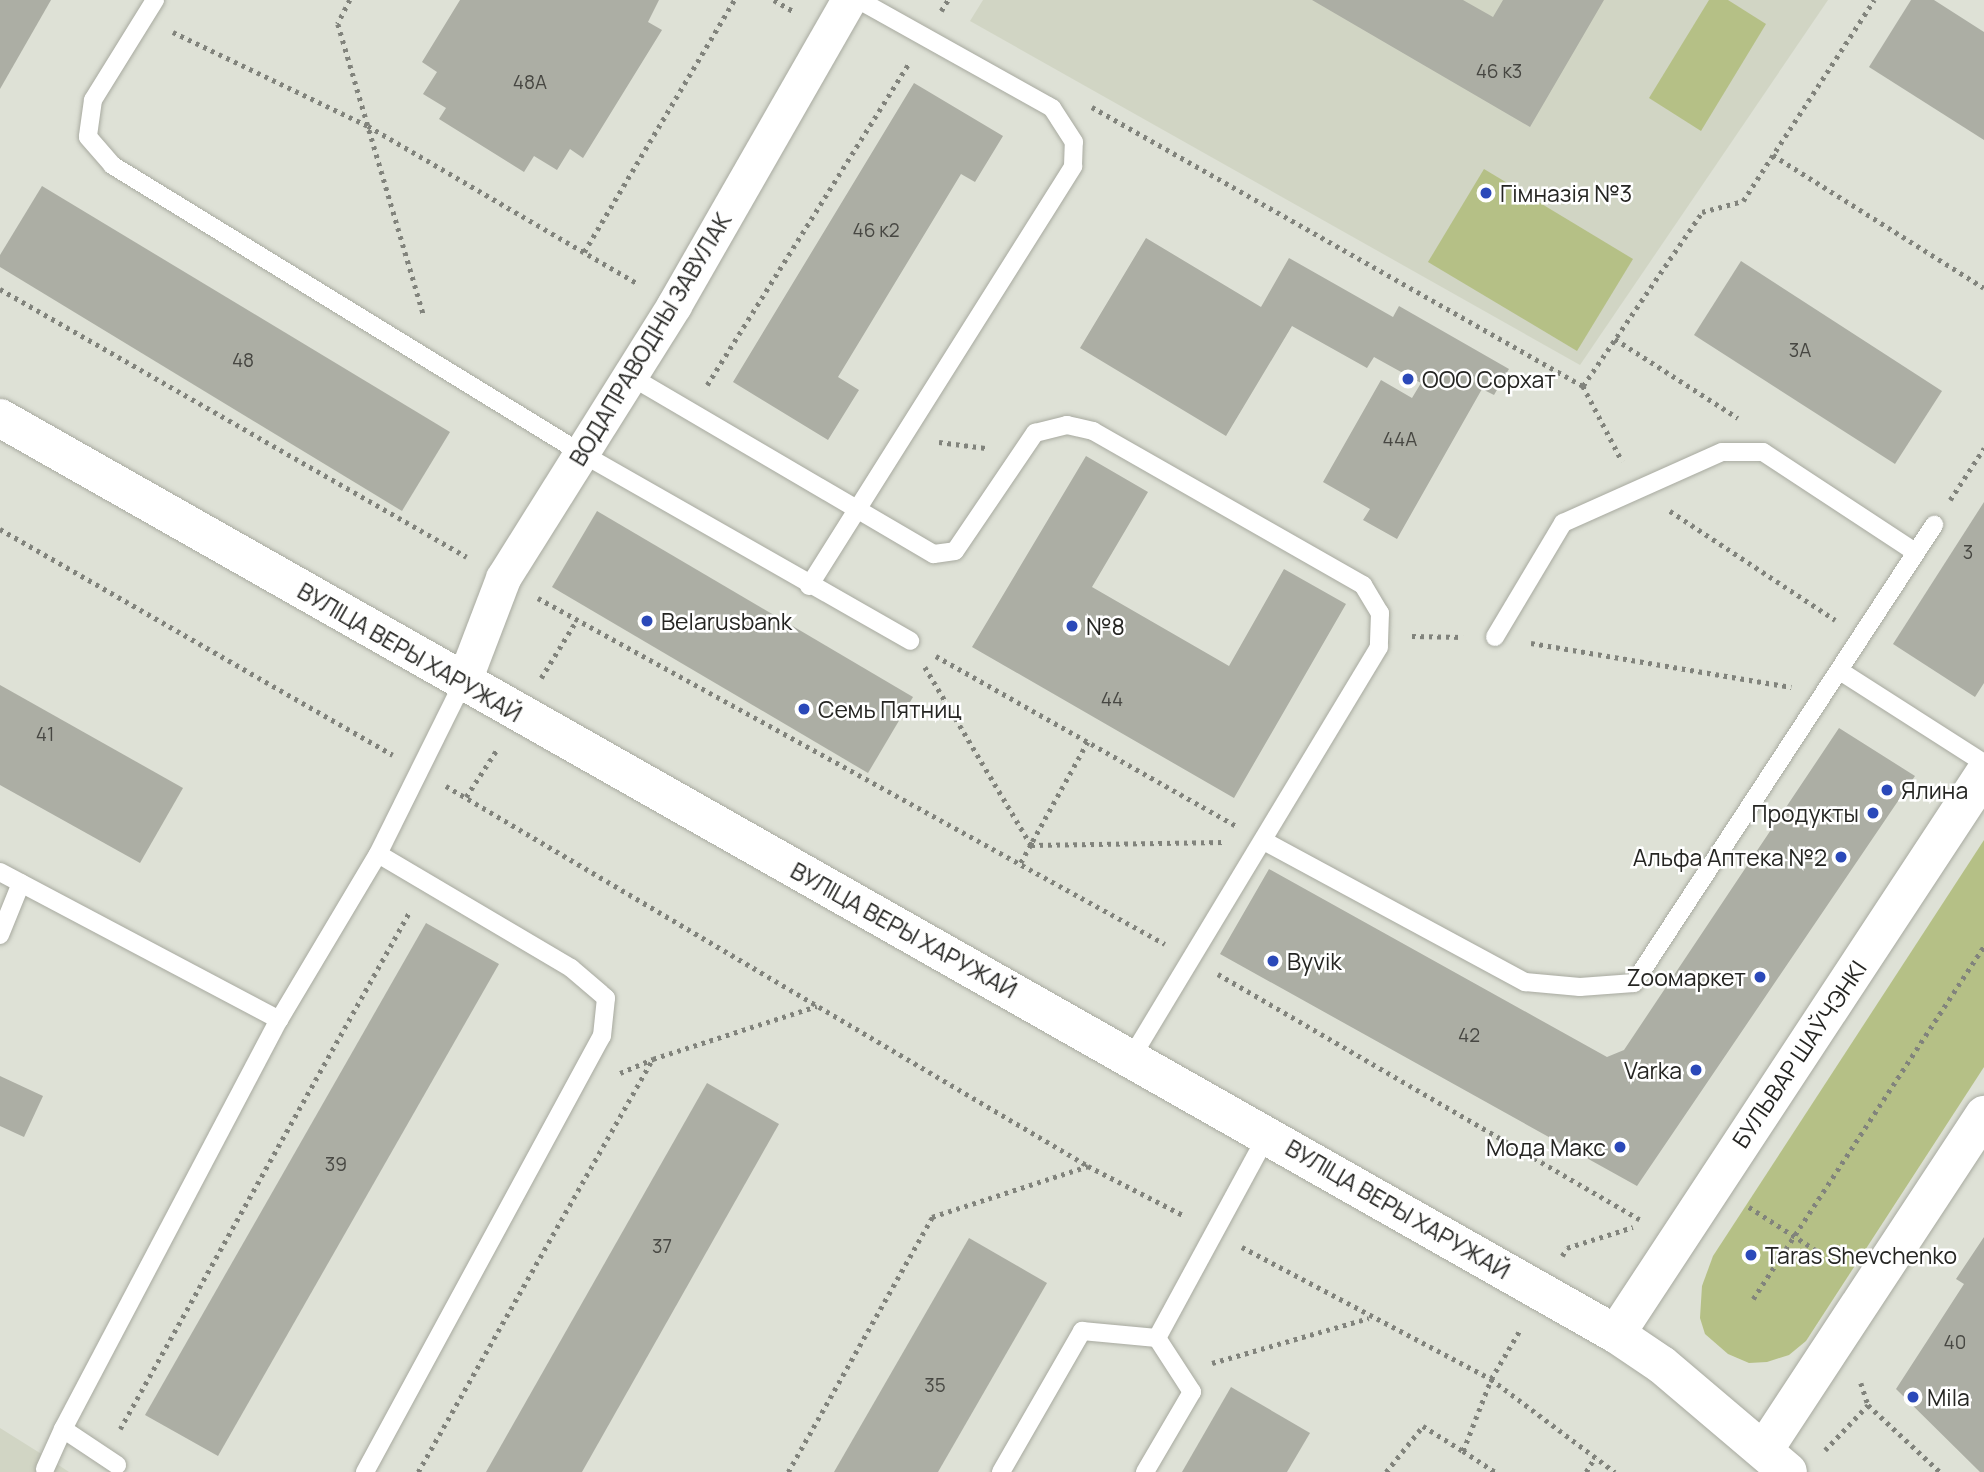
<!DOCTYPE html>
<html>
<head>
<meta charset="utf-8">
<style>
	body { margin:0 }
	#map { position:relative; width:1984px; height:1472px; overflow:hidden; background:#dee1d6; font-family:Manrope,sans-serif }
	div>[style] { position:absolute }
	.built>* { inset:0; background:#d1d5c4 }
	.green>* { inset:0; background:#b5c086 }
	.building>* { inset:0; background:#acaea4 }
	.path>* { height:4.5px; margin-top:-2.25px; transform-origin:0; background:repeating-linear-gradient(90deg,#81837c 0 3.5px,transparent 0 8.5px) }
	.roads { filter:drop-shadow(0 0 2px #a8aaa0) drop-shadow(0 0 2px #a8aaa0) }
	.service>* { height:18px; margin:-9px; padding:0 9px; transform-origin:9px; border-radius:9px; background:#fff }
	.minor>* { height:35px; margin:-17.5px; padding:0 17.5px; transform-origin:17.5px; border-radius:17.5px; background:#fff }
	.secondary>* { height:38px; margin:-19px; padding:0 19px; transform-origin:19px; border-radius:19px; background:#fff }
	.dots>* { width:19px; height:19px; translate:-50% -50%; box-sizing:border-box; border:4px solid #fff; border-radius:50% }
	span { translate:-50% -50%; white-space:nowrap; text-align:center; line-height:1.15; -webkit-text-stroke:5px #fff; paint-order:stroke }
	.number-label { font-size:19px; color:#474742 }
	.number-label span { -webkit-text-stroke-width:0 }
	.poi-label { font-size:23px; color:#252522 }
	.left { translate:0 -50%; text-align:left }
	.right { translate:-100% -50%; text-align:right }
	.street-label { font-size:23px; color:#252522 }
</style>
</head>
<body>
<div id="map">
	<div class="built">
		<div style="clip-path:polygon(983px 0,1828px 0,1580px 365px,970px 21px)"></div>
		<div style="clip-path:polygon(0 1428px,51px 1460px,69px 1472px,0 1472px)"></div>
	</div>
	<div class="green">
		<div style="clip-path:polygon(1709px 0,1728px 0,1766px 24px,1701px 131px,1649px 98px)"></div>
		<div style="clip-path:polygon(1484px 169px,1633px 259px,1577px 351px,1428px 262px)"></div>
		<div style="clip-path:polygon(1984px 840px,1984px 1067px,1806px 1341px,1789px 1355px,1767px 1362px,1749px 1363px,1728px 1354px,1705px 1334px,1700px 1318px,1702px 1286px,1713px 1256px)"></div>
	</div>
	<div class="building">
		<div style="clip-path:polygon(0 0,51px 0,0 89px)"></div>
		<div style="clip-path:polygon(460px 0,659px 0,648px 22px,662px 30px,583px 158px,570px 149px,557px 170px,534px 156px,524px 172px,439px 119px,446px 108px,423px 94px,437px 72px,422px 62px)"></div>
		<div style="clip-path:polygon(1312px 0,1463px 0,1493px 17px,1503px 0,1604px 0,1530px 127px)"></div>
		<div style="clip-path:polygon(1911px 0,1934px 0,1984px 32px,1984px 140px,1869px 67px)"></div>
		<div style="clip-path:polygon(914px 83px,1003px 136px,975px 182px,961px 174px,838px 377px,859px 390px,828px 440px,733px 382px)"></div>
		<div style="clip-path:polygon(42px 186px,450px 432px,402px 511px,0 267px,0 255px)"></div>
		<div style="clip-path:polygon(1146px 238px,1261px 307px,1289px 258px,1393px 317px,1399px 306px,1509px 369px,1494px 395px,1482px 389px,1397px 539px,1363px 520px,1370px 509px,1323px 482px,1381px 380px,1412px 398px,1421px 383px,1374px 357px,1367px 368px,1292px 326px,1226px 436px,1080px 348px)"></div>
		<div style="clip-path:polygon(1741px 261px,1942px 391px,1895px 464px,1694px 335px)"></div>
		<div style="clip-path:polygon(1086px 456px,1148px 492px,1092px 587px,1229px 666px,1284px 569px,1346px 604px,1234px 798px,972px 647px)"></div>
		<div style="clip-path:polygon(1984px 502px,1984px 683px,1975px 697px,1893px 644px)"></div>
		<div style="clip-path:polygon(597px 511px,913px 697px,868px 773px,552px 587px)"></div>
		<div style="clip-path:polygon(0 685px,183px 788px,140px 863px,0 785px)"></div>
		<div style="clip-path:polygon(1839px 728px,1915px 776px,1637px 1186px,1220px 954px,1269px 869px,1607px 1057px,1624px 1050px)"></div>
		<div style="clip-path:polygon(426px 923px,499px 964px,218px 1456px,145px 1415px)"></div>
		<div style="clip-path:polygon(0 1076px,43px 1096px,24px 1137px,0 1126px)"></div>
		<div style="clip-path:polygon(707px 1083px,779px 1124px,582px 1472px,486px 1472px)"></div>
		<div style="clip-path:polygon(1984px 1237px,1984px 1472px,1980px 1472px,1896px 1389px,1964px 1284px,1956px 1279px)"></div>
		<div style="clip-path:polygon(969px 1238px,1047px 1283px,938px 1472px,834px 1472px)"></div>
		<div style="clip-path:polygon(1231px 1387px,1310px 1433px,1287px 1472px,1182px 1472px)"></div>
	</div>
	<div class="path">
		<div style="left:350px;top:0;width:27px;rotate:117deg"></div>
		<div style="left:338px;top:24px;width:305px;rotate:73.6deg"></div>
		<div style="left:774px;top:0;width:24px;rotate:30deg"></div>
		<div style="left:941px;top:11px;width:13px;rotate:-58deg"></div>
		<div style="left:173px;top:32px;width:216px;rotate:25.7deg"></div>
		<div style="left:368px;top:126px;width:313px;rotate:30.3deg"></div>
		<div style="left:1092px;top:107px;width:565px;rotate:29.61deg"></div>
		<div style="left:1583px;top:386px;width:85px;rotate:62.5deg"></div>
		<div style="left:1773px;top:155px;width:249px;rotate:32.2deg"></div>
		<div style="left:584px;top:252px;width:293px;rotate:-59.2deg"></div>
		<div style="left:0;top:289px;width:538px;rotate:29.85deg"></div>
		<div style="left:1615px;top:339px;width:146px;rotate:32.7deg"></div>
		<div style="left:707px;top:385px;width:380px;rotate:-57.9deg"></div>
		<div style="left:1583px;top:386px;width:211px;rotate:-55.6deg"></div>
		<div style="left:1702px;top:212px;width:42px;rotate:-15deg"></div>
		<div style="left:1743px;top:201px;width:240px;rotate:-56.9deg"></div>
		<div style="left:939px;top:442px;width:47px;rotate:7.3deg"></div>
		<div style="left:1950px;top:500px;width:62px;rotate:-56.8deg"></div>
		<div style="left:1670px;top:511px;width:198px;rotate:33.4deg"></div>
		<div style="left:0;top:529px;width:453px;rotate:29.9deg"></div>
		<div style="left:538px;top:598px;width:716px;rotate:28.89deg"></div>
		<div style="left:1412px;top:636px;width:51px;rotate:1.1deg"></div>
		<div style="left:1531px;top:643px;width:264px;rotate:9.6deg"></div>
		<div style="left:936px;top:656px;width:345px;rotate:29.5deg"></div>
		<div style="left:925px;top:667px;width:207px;rotate:59.2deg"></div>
		<div style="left:1031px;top:845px;width:23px;rotate:119deg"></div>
		<div style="left:541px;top:678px;width:67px;rotate:-58.4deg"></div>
		<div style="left:1088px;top:742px;width:118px;rotate:119deg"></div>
		<div style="left:1031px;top:845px;width:193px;rotate:-0.9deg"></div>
		<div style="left:446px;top:786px;width:746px;rotate:30.62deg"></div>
		<div style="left:1088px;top:1166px;width:109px;rotate:27.3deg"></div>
		<div style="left:466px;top:797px;width:59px;rotate:-56.9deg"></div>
		<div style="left:1218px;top:974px;width:488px;rotate:30.2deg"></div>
		<div style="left:620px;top:1073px;width:36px;rotate:-23deg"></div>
		<div style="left:653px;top:1059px;width:172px;rotate:-17.9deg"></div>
		<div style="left:1749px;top:1207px;width:103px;rotate:32.8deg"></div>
		<div style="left:1242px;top:1247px;width:282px;rotate:27.9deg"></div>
		<div style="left:1491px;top:1379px;width:155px;rotate:36.9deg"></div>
		<div style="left:1562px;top:1256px;width:9px;rotate:-58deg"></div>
		<div style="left:1567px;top:1248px;width:69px;rotate:-17.7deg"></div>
		<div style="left:1753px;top:1299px;width:422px;rotate:-56.8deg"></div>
		<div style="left:1212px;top:1363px;width:163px;rotate:-16deg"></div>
		<div style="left:1861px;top:1383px;width:23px;rotate:72deg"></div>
		<div style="left:1868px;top:1405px;width:98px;rotate:42.9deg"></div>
		<div style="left:120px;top:1429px;width:594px;rotate:-60.76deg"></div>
		<div style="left:1825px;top:1450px;width:62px;rotate:-46.3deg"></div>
		<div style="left:1463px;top:1451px;width:38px;rotate:33deg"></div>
		<div style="left:418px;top:1472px;width:475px;rotate:-60.4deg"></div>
		<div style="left:788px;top:1472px;width:293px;rotate:-60.5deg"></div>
		<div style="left:932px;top:1217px;width:164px;rotate:-18.1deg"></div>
		<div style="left:1386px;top:1472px;width:59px;rotate:-51.2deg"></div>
		<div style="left:1423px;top:1426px;width:47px;rotate:32deg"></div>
		<div style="left:1463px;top:1451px;width:77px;rotate:-68.7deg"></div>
		<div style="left:1491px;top:1379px;width:57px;rotate:-59.4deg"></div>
		<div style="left:1586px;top:1472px;width:17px;rotate:-59deg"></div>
	</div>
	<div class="roads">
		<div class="service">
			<div style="left:155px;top:0;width:118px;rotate:121.8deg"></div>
			<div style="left:93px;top:100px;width:37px;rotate:98deg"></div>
			<div style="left:88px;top:137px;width:37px;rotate:49deg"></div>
			<div style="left:112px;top:165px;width:550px;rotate:31.55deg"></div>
			<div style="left:581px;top:453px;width:379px;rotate:29.7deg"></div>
			<div style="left:630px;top:376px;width:352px;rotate:30.4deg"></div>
			<div style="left:934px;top:554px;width:21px;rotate:-8deg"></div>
			<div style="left:955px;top:551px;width:143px;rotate:-55.9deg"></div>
			<div style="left:1035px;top:433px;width:33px;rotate:-14deg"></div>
			<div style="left:1067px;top:425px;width:27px;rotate:13deg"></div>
			<div style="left:1093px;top:431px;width:311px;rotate:29.7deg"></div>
			<div style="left:1363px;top:585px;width:33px;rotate:59deg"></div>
			<div style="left:1380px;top:613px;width:34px;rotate:92deg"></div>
			<div style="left:1379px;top:647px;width:479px;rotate:121.1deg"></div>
			<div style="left:809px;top:586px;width:496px;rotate:-57.8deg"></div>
			<div style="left:1073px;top:166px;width:24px;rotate:-88deg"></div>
			<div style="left:1074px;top:142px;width:40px;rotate:-122.9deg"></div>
			<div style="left:1052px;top:108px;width:221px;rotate:-150.8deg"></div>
			<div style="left:1495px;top:637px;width:133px;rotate:-59.2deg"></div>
			<div style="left:1563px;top:523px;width:174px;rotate:-24.1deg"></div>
			<div style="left:1722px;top:452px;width:41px"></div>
			<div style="left:1763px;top:452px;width:182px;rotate:33.3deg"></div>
			<div style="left:1840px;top:671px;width:171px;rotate:32.6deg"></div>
			<div style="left:1264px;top:841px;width:297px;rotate:28.4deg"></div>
			<div style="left:1525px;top:982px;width:55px;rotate:5.2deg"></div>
			<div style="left:1580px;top:987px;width:54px;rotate:-4.2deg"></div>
			<div style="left:1634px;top:983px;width:548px;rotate:-56.77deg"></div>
			<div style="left:0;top:872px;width:316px;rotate:27.9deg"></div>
			<div style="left:279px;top:1020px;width:193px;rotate:-59.2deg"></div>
			<div style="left:378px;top:854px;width:191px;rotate:-63.6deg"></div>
			<div style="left:0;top:935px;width:56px;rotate:-68deg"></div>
			<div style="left:1157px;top:1338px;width:231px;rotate:-61.5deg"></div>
			<div style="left:63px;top:1429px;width:463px;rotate:-62.2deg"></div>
			<div style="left:45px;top:1469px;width:44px;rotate:-65.8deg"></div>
			<div style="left:63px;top:1429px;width:65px;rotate:33.7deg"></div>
			<div style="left:365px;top:1472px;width:496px;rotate:-61.5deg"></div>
			<div style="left:602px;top:1036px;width:38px;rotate:-84deg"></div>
			<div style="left:606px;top:998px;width:46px;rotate:-139.4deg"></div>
			<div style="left:571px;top:968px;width:224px;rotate:-149.4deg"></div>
			<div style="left:1001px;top:1472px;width:163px;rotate:-60.1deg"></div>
			<div style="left:1082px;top:1331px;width:75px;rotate:5.3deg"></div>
			<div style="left:1145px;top:1472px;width:93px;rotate:-59.6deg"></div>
			<div style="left:1192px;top:1392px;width:64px;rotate:-122.9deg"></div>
		</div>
		<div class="minor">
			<div style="left:463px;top:683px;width:112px;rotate:-69.1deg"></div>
			<div style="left:503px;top:578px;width:322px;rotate:-57.9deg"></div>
			<div style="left:674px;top:305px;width:352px;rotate:-60.2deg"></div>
		</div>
		<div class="secondary">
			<div style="left:0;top:418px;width:1858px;rotate:29.55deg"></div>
			<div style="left:1616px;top:1334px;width:55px;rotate:34deg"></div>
			<div style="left:1662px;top:1365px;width:165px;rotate:40.3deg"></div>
			<div style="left:1616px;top:1334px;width:670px;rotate:-56.69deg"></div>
			<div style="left:1764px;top:1450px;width:401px;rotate:-56.7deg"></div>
		</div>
	</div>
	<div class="dots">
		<div style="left:1486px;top:193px;background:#2b49b9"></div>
		<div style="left:1408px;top:379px;background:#2b49b9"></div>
		<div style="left:647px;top:621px;background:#2b49b9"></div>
		<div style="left:1072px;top:626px;background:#2b49b9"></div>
		<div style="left:804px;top:709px;background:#2b49b9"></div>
		<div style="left:1887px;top:790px;background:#2b49b9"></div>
		<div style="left:1873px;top:813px;background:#2b49b9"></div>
		<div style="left:1841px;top:857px;background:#2b49b9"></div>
		<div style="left:1273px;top:961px;background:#2b49b9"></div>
		<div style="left:1760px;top:977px;background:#2b49b9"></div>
		<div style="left:1696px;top:1070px;background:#2b49b9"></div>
		<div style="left:1620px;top:1147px;background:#2b49b9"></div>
		<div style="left:1751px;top:1255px;background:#2b49b9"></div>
		<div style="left:1913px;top:1397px;background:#2b49b9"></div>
	</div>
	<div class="number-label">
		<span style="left:1499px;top:72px">46 к3</span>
		<span style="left:530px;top:83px">48А</span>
		<span style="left:876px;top:231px">46 к2</span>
		<span style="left:1800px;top:351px">3А</span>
		<span style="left:243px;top:361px">48</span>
		<span style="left:1400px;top:440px">44А</span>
		<span style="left:1968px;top:553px">3</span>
		<span style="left:1112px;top:700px">44</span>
		<span style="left:45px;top:735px">41</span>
		<span style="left:1469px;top:1036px">42</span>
		<span style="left:336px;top:1165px">39</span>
		<span style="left:662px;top:1247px">37</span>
		<span style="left:1955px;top:1343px">40</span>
		<span style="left:935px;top:1386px">35</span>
	</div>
	<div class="poi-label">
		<span class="left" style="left:1500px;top:193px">Гімназія №3</span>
		<span class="left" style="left:1422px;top:379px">ООО Сорхат</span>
		<span class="left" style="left:661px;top:621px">Belarusbank</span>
		<span class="left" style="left:1086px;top:626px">№8</span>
		<span class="left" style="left:818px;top:709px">Семь Пятниц</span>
		<span class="left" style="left:1901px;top:790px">Ялина</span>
		<span class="right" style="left:1859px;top:813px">Продукты</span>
		<span class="right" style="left:1827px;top:857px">Альфа Аптека №2</span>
		<span class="left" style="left:1287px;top:961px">Byvik</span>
		<span class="right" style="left:1746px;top:977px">Zooмаркет</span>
		<span class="right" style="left:1682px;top:1070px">Varka</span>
		<span class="right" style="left:1606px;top:1147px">Мода Макс</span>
		<span class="left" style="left:1765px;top:1255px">Taras Shevchenko</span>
		<span class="left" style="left:1927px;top:1397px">Mila</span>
	</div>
	<div class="street-label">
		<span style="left:650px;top:339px;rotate:-59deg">ВОДАПРАВОДНЫ ЗАВУЛАК</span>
		<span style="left:410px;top:652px;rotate:30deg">ВУЛІЦА ВЕРЫ ХАРУЖАЙ</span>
		<span style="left:904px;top:930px;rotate:29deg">ВУЛІЦА ВЕРЫ ХАРУЖАЙ</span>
		<span style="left:1799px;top:1054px;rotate:-56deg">БУЛЬВАР ШАЎЧЭНКІ</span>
		<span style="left:1398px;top:1209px;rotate:30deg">ВУЛІЦА ВЕРЫ ХАРУЖАЙ</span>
	</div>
</div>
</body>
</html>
